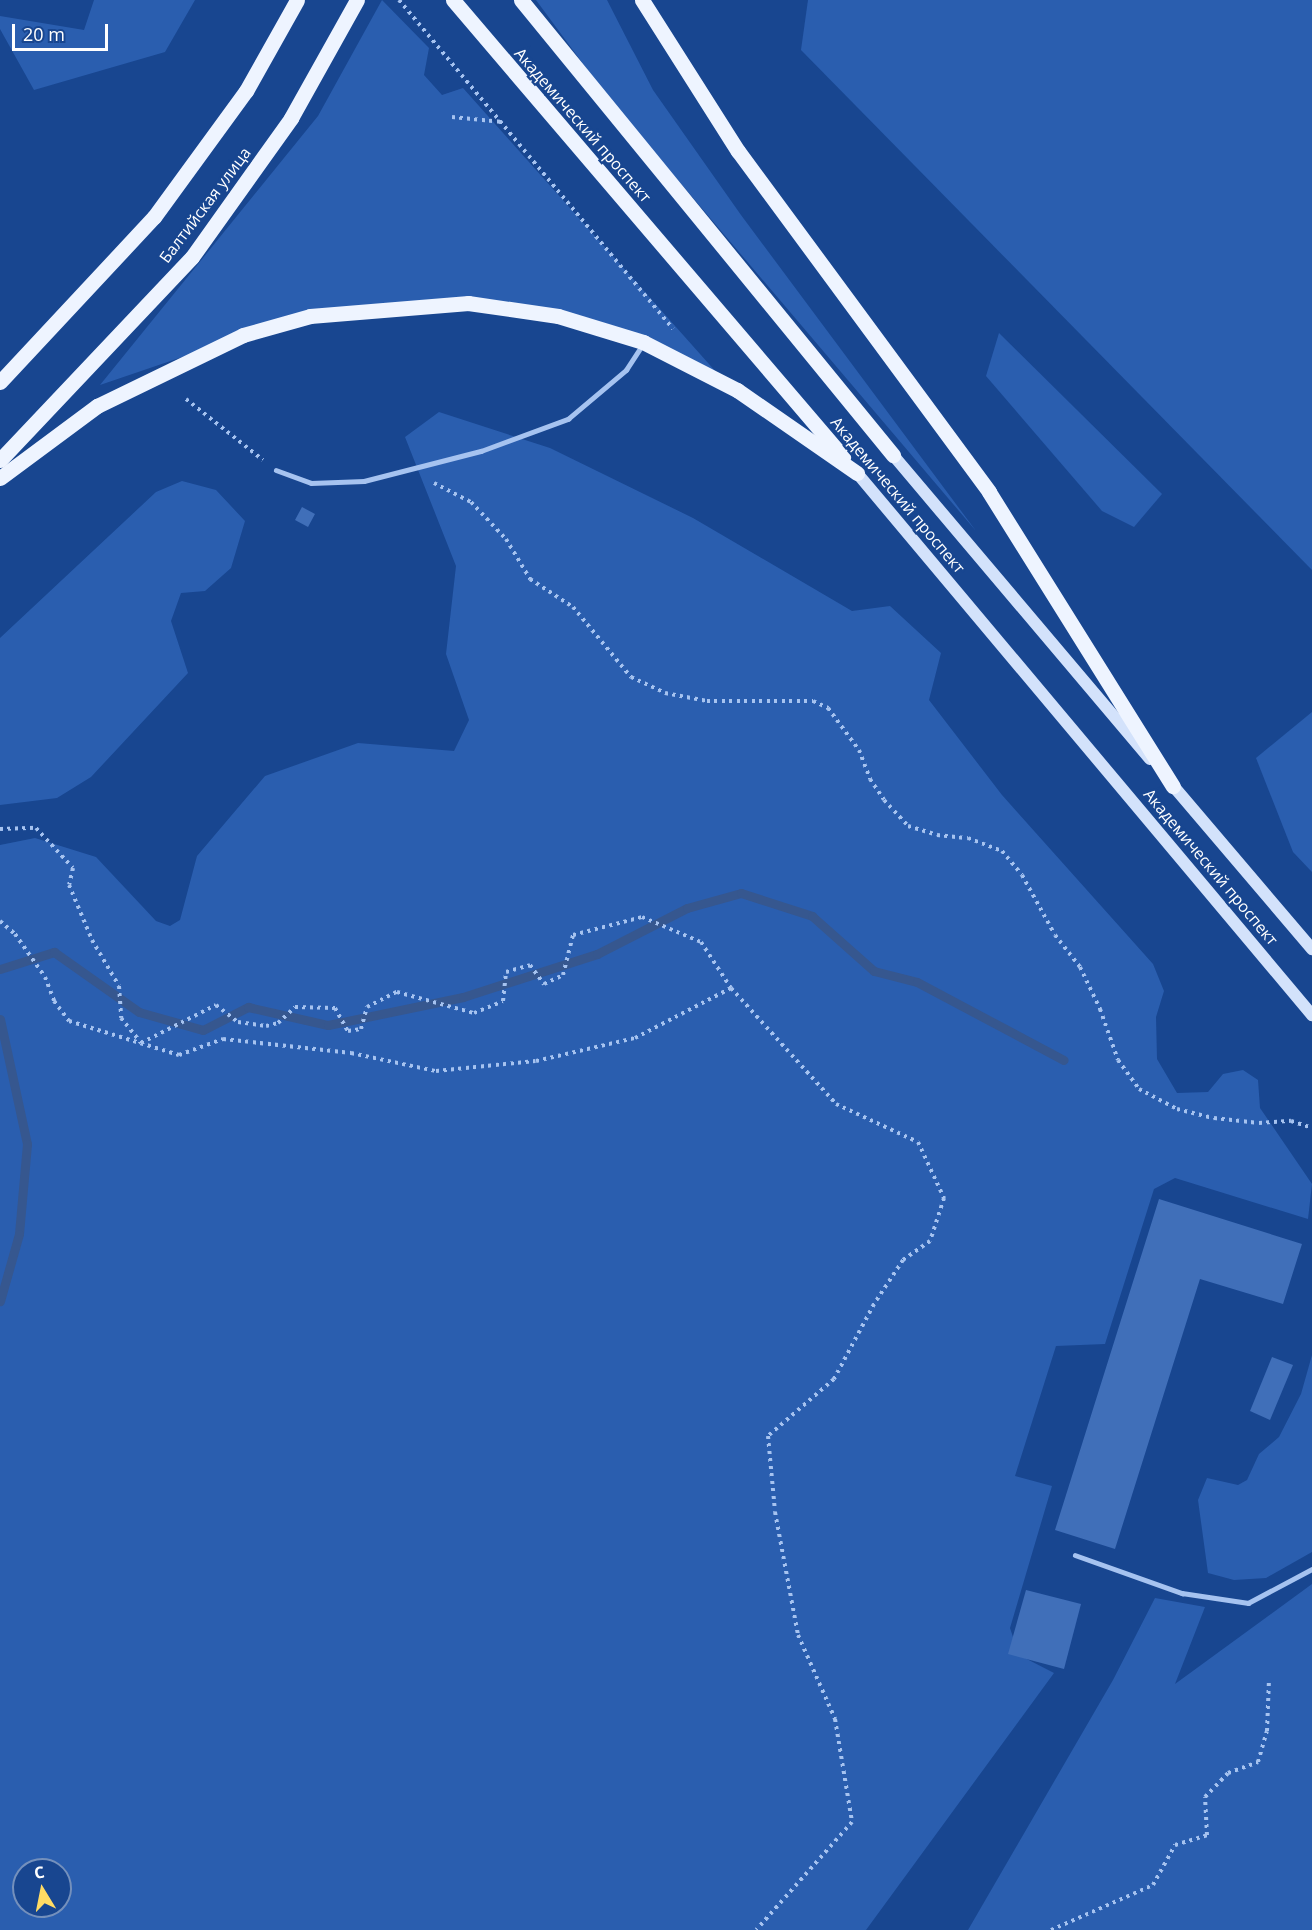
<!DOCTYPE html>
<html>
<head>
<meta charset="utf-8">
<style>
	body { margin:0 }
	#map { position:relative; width:1312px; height:1930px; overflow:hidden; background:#184690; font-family:"Open Sans",sans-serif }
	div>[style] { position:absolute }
	.green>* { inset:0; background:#2a5eaf }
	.stream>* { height:9px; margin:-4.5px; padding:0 4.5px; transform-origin:4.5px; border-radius:4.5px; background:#36578f }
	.building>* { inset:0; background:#406fb9 }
	.path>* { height:4px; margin-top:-2px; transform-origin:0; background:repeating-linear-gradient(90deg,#a6c3f0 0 3px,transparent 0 7.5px) }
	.service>* { height:4.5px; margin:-2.25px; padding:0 2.25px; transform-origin:2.25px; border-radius:2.25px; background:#a6c3f0 }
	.secondary>* { height:12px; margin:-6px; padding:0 6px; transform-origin:6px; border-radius:6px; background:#d3e2fb }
	.primary>* { height:15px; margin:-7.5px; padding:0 7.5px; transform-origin:7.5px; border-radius:7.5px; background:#eef4ff }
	span { translate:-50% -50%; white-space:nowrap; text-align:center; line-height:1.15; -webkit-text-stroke:4.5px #184690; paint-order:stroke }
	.street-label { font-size:16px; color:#fff }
	.north { position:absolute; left:12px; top:1858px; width:60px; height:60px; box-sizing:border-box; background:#184690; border:2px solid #7490bc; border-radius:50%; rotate:350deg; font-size:16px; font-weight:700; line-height:24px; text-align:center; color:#fff }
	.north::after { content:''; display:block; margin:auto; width:21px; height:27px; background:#ffdb64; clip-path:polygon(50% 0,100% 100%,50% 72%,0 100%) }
	.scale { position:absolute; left:12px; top:24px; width:96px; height:27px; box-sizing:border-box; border:3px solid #fff; border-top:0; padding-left:8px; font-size:18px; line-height:21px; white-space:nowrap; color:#fff; -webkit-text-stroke:4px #184690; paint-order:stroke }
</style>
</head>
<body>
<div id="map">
	<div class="green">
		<div style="clip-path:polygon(94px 0,195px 0,165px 52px,34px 90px,0 29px,0 16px,84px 30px)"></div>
		<div style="clip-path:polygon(382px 0,429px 48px,424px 75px,442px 95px,463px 88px,725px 382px,640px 343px,562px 318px,439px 304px,328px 312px,244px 336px,100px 385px,318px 116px)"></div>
		<div style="clip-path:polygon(536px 0,607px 0,653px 90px,741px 215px,976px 531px,609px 99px)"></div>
		<div style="clip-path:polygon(808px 0,1312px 0,1312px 570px,801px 50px)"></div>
		<div style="clip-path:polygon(999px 333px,1162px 494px,1134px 527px,1102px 511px,986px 376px)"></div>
		<div style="clip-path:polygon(evenodd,439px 412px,550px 448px,693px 518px,852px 611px,890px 606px,941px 653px,929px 700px,1002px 795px,1153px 964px,1164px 991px,1156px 1017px,1157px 1059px,1177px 1093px,1208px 1092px,1223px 1074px,1243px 1070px,1258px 1080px,1260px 1108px,1312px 1184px,1308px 1219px,1175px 1178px,1154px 1189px,1105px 1344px,1056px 1346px,1015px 1476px,1052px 1486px,1010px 1628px,1019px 1655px,1054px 1673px,866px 1930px,0 1930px,0 845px,35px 838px,96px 857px,156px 921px,170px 926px,180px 920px,197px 856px,265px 776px,358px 743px,454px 751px,469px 720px,446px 654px,456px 566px,405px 437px,439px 412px,24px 1870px,60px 1870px,60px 1906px,24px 1906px,24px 1870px)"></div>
		<div style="clip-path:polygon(182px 481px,216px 490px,245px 521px,231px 568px,205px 591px,181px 593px,171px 621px,188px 673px,91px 777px,57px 798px,0 805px,0 638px,156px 492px)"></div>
		<div style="clip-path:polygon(1312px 712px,1312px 872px,1293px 852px,1256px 758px)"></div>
		<div style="clip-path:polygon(1312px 1355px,1312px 1552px,1266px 1578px,1234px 1580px,1208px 1573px,1198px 1500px,1207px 1478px,1238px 1485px,1247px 1480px,1259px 1454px,1279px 1437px,1301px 1394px)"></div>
		<div style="clip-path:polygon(1312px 1584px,1312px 1930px,968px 1930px,1113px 1680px,1155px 1598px,1205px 1607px,1175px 1684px)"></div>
	</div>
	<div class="stream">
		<div style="left:0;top:969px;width:57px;rotate:-17.5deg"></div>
		<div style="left:54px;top:952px;width:104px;rotate:35.2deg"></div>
		<div style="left:139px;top:1012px;width:66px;rotate:15.7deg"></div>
		<div style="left:203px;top:1030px;width:51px;rotate:-27.1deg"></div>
		<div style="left:248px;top:1007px;width:82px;rotate:12.7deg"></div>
		<div style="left:328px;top:1025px;width:138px;rotate:-11.7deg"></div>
		<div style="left:463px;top:997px;width:141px;rotate:-17.8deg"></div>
		<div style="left:597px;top:954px;width:101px;rotate:-27.1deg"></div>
		<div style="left:687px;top:908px;width:56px;rotate:-15.5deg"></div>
		<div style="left:741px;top:893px;width:75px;rotate:17.9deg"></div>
		<div style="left:812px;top:916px;width:83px;rotate:41.6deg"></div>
		<div style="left:874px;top:971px;width:44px;rotate:14.3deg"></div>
		<div style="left:917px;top:982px;width:166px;rotate:28deg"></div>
		<div style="left:0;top:1019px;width:128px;rotate:77.8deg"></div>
		<div style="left:27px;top:1144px;width:90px;rotate:95.1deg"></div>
		<div style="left:19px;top:1234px;width:70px;rotate:105.8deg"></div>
	</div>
	<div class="building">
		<div style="clip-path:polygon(302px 507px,315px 514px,308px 527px,295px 520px)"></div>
		<div style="clip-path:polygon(1159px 1199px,1302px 1244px,1283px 1304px,1200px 1279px,1115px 1549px,1055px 1530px)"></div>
		<div style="clip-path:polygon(1272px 1357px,1293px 1365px,1270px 1420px,1250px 1411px)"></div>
		<div style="clip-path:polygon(1026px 1590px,1081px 1604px,1064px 1669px,1008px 1654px)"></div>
	</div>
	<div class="path">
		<div style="left:399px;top:0;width:428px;rotate:50.2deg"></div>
		<div style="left:452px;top:117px;width:51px;rotate:5.6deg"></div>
		<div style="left:186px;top:399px;width:98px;rotate:38.4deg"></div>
		<div style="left:434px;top:483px;width:42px;rotate:27.2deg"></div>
		<div style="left:471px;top:502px;width:51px;rotate:46.6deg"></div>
		<div style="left:506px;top:539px;width:47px;rotate:59deg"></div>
		<div style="left:530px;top:579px;width:51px;rotate:33.1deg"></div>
		<div style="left:573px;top:607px;width:91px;rotate:50.4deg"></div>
		<div style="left:631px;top:677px;width:38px;rotate:25deg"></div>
		<div style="left:665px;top:693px;width:43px;rotate:10.8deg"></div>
		<div style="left:707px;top:701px;width:106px"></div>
		<div style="left:813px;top:701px;width:17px;rotate:25deg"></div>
		<div style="left:828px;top:708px;width:52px;rotate:53.6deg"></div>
		<div style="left:859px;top:750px;width:31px;rotate:69deg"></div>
		<div style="left:870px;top:779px;width:25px;rotate:56deg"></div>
		<div style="left:884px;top:800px;width:35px;rotate:47deg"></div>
		<div style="left:908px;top:826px;width:30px;rotate:17deg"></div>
		<div style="left:937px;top:835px;width:31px;rotate:6deg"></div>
		<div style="left:968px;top:838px;width:36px;rotate:21deg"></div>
		<div style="left:1002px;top:851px;width:31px;rotate:50deg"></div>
		<div style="left:1022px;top:875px;width:68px;rotate:61.2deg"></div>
		<div style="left:1055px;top:935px;width:41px;rotate:52deg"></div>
		<div style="left:1080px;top:967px;width:47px;rotate:64.5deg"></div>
		<div style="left:1100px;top:1009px;width:54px;rotate:70.6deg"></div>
		<div style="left:1118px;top:1060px;width:36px;rotate:54deg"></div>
		<div style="left:1139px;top:1089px;width:43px;rotate:27.8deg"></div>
		<div style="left:1177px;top:1109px;width:38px;rotate:14deg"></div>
		<div style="left:1214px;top:1118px;width:45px;rotate:6.3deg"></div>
		<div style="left:1259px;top:1123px;width:32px;rotate:-4deg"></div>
		<div style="left:1291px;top:1121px;width:22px;rotate:18deg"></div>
		<div style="left:0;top:829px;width:36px;rotate:-2deg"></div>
		<div style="left:36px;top:828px;width:54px;rotate:47.2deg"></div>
		<div style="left:73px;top:868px;width:17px;rotate:103deg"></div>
		<div style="left:69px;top:885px;width:60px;rotate:67.3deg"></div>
		<div style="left:92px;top:940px;width:53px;rotate:59.6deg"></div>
		<div style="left:119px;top:986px;width:32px;rotate:86deg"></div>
		<div style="left:121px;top:1018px;width:32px;rotate:51deg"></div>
		<div style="left:141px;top:1043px;width:84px;rotate:-26.9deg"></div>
		<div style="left:216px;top:1005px;width:28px;rotate:38deg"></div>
		<div style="left:238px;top:1022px;width:28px;rotate:8deg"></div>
		<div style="left:266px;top:1026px;width:12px;rotate:-14deg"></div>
		<div style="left:278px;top:1023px;width:23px;rotate:-43deg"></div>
		<div style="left:295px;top:1007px;width:40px;rotate:1.4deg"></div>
		<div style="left:335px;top:1008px;width:26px;rotate:61deg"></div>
		<div style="left:348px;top:1031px;width:13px;rotate:-9deg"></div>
		<div style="left:361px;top:1029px;width:23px;rotate:-75deg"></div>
		<div style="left:367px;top:1007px;width:34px;rotate:-27deg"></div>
		<div style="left:397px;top:992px;width:80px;rotate:15.3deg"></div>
		<div style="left:474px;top:1013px;width:31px;rotate:-22deg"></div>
		<div style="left:503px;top:1001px;width:29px;rotate:-84deg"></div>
		<div style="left:506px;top:972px;width:25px;rotate:-16deg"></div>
		<div style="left:530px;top:965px;width:24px;rotate:54deg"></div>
		<div style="left:544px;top:984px;width:21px;rotate:-25deg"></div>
		<div style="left:563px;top:975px;width:41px;rotate:-76deg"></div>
		<div style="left:573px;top:935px;width:71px;rotate:-14.6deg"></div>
		<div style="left:642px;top:917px;width:64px;rotate:23deg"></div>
		<div style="left:701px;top:942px;width:55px;rotate:56.9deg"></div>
		<div style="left:0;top:921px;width:20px;rotate:41deg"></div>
		<div style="left:15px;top:934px;width:52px;rotate:55.1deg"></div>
		<div style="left:45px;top:977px;width:26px;rotate:69deg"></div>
		<div style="left:54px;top:1001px;width:25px;rotate:53deg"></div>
		<div style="left:69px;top:1021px;width:115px;rotate:17.2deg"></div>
		<div style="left:179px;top:1055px;width:47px;rotate:-20deg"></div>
		<div style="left:223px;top:1039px;width:129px;rotate:6.2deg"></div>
		<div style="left:351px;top:1053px;width:87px;rotate:12deg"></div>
		<div style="left:436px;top:1071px;width:100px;rotate:-5.7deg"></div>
		<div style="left:536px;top:1061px;width:102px;rotate:-13.1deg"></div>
		<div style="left:635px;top:1038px;width:108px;rotate:-27.5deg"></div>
		<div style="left:731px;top:988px;width:156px;rotate:47.8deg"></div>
		<div style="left:836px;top:1104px;width:90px;rotate:24.9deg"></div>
		<div style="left:918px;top:1142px;width:62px;rotate:65.1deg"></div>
		<div style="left:944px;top:1198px;width:45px;rotate:108deg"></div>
		<div style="left:930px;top:1241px;width:33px;rotate:145deg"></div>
		<div style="left:903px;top:1260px;width:53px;rotate:123.4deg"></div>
		<div style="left:874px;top:1304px;width:85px;rotate:118.1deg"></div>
		<div style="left:834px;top:1379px;width:87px;rotate:139.2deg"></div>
		<div style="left:768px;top:1436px;width:76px;rotate:84.7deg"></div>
		<div style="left:775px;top:1512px;width:125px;rotate:79.4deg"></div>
		<div style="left:798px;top:1635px;width:92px;rotate:66.2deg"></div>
		<div style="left:835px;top:1719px;width:104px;rotate:80.6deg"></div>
		<div style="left:852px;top:1822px;width:144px;rotate:131.6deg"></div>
		<div style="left:1051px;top:1930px;width:111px;rotate:-23.8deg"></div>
		<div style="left:1153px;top:1885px;width:46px;rotate:-61.2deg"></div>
		<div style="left:1175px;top:1845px;width:34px;rotate:-17deg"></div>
		<div style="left:1207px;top:1835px;width:38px;rotate:-93deg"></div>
		<div style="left:1205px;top:1797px;width:33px;rotate:-46deg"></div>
		<div style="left:1228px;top:1773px;width:32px;rotate:-20deg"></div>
		<div style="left:1258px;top:1762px;width:32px;rotate:-74deg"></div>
		<div style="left:1267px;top:1731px;width:52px;rotate:-87.8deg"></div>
	</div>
	<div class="service">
		<div style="left:276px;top:470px;width:37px;rotate:20deg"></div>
		<div style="left:311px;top:483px;width:53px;rotate:-2.2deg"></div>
		<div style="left:364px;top:481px;width:121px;rotate:-14.4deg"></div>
		<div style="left:481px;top:451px;width:93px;rotate:-20.2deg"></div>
		<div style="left:568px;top:419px;width:76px;rotate:-40.2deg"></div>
		<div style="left:626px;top:370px;width:30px;rotate:-57deg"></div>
		<div style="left:1075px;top:1555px;width:114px;rotate:19.6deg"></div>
		<div style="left:1182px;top:1593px;width:67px;rotate:8.6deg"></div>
		<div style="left:1248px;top:1603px;width:72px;rotate:-28deg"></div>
	</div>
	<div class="secondary">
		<div style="left:893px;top:455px;width:398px;rotate:49.8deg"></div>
		<div style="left:857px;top:473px;width:708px;rotate:49.99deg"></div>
		<div style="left:1169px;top:781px;width:221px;rotate:49.6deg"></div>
	</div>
	<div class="primary">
		<div style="left:453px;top:0;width:601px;rotate:49.52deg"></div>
		<div style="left:521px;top:0;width:588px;rotate:50.73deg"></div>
		<div style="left:642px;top:0;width:179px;rotate:57.6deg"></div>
		<div style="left:738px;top:151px;width:423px;rotate:53.6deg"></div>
		<div style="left:989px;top:492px;width:347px;rotate:58deg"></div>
		<div style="left:0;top:382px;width:226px;rotate:-47deg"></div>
		<div style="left:154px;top:217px;width:156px;rotate:-53.9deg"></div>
		<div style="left:246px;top:91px;width:104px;rotate:-60.7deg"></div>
		<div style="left:0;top:460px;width:279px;rotate:-46.6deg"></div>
		<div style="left:192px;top:257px;width:171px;rotate:-54.5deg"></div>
		<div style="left:291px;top:118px;width:135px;rotate:-60.8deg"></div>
		<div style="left:0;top:478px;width:121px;rotate:-36.6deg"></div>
		<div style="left:97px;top:406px;width:162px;rotate:-25.9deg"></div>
		<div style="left:243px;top:335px;width:70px;rotate:-15.8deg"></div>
		<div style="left:310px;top:316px;width:159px;rotate:-4.7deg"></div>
		<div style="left:468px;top:303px;width:91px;rotate:8.2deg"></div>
		<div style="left:558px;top:316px;width:89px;rotate:17deg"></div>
		<div style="left:643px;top:342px;width:106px;rotate:27.1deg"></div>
		<div style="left:737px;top:390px;width:146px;rotate:34.7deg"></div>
	</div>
	<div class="street-label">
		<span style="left:583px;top:125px;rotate:49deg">Академический проспект</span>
		<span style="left:205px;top:205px;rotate:-53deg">Балтийская улица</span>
		<span style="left:898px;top:495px;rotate:50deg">Академический проспект</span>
		<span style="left:1211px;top:867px;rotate:50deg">Академический проспект</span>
	</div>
	<div class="north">С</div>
	<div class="scale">20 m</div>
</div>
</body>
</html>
